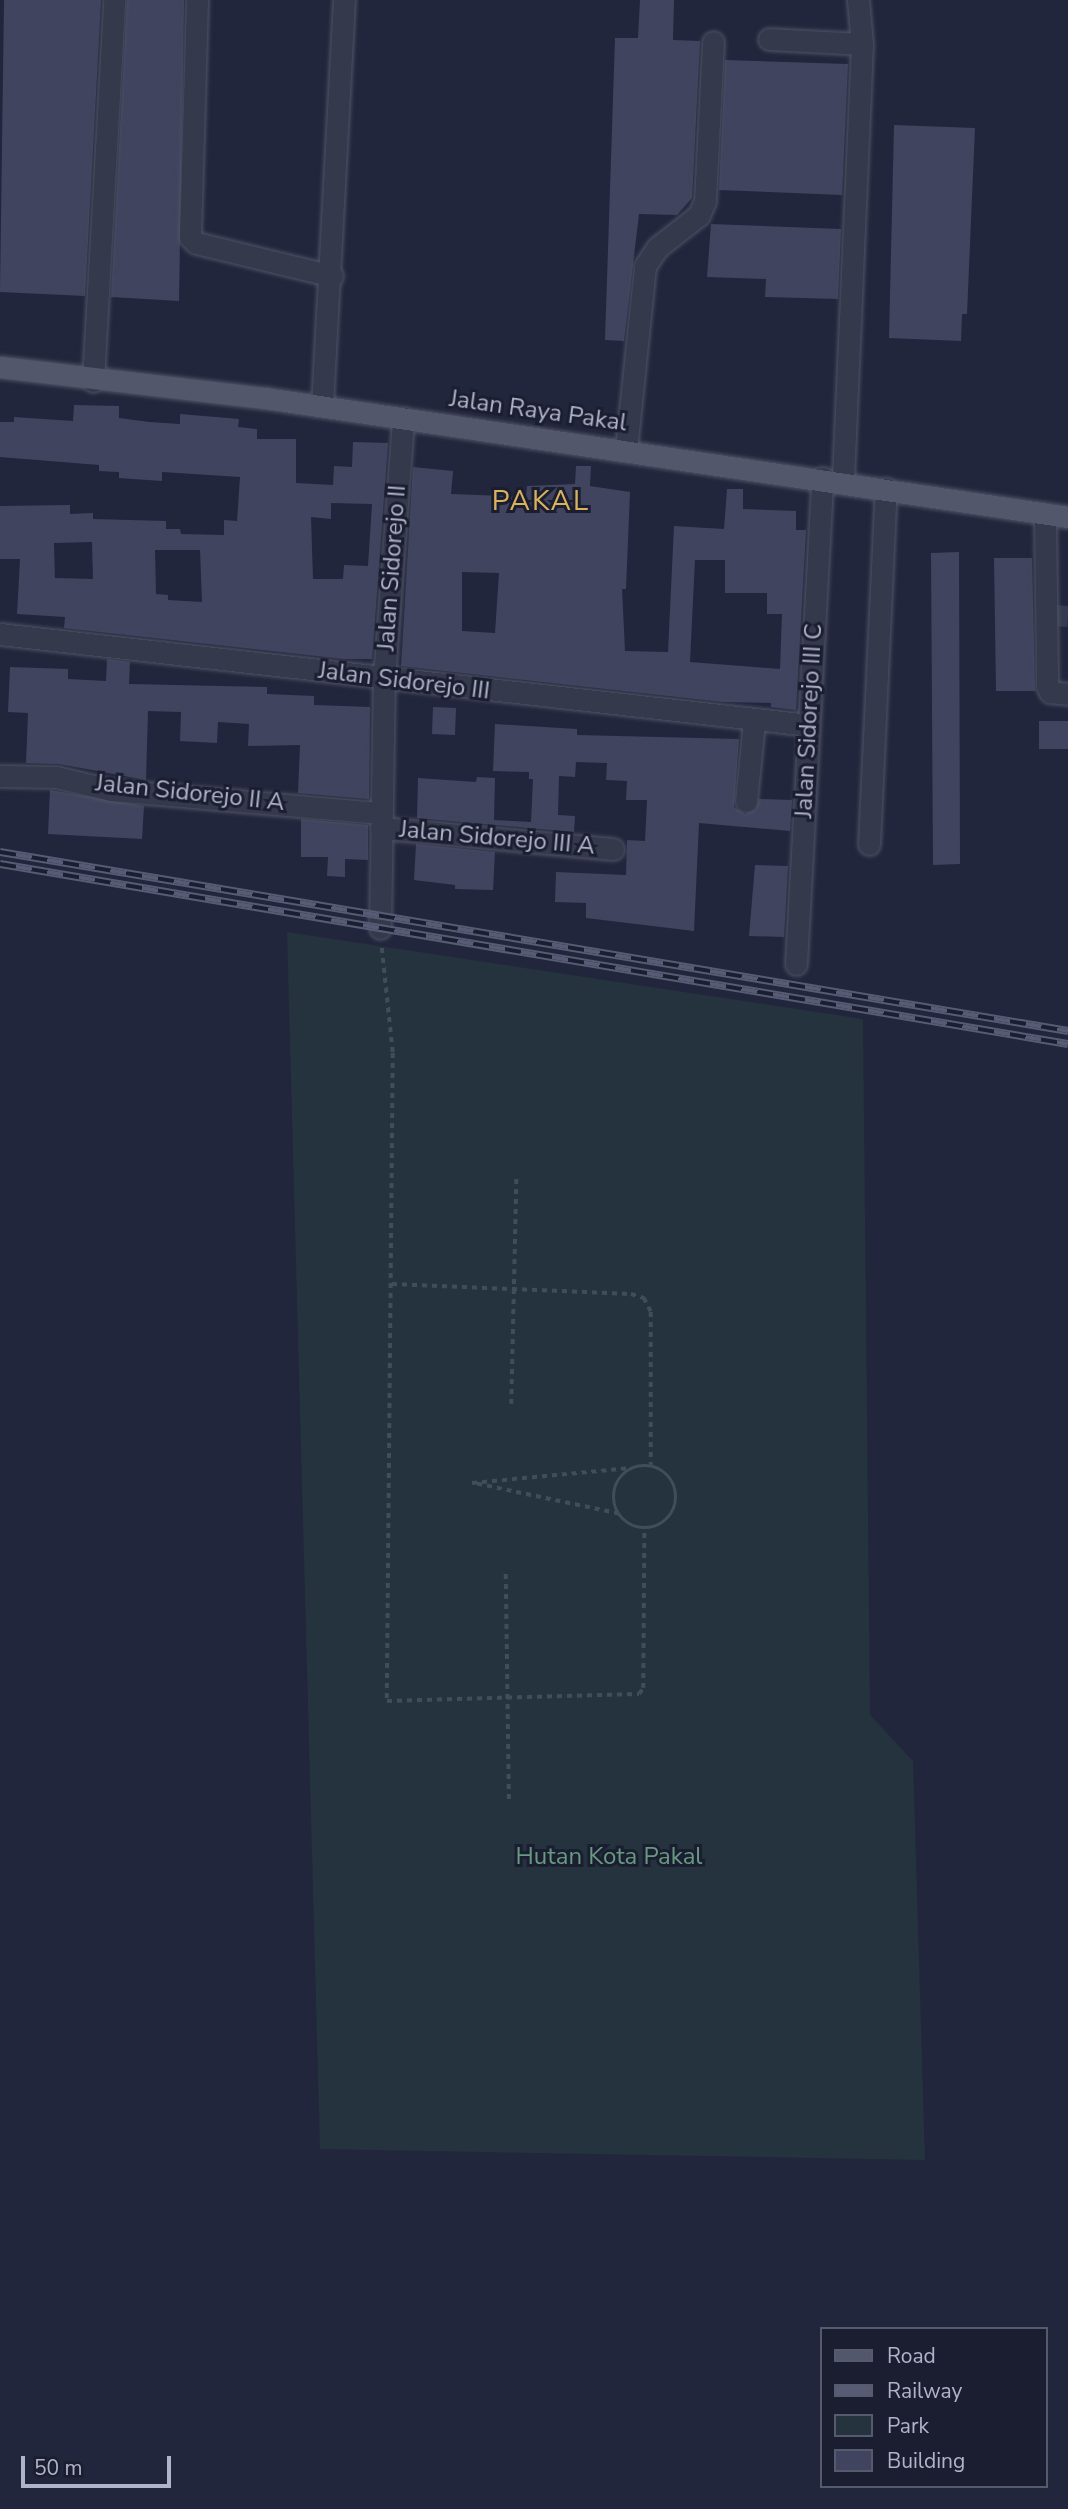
<!DOCTYPE html>
<html>
<head>
<meta charset="utf-8">
<style>
	body { margin:0 }
	#map { position:relative; width:1068px; height:2509px; overflow:hidden; background:#22263c; font-family:"Nunito Sans",sans-serif }
	div>[style] { position:absolute }
	.green>* { inset:0; background:#24333d }
	.building>* { inset:0; background:#40445e }
	.minor-tunnel>* { height:21px; margin-top:-10.5px; transform-origin:0; background:repeating-linear-gradient(90deg,#373b51 0 21px,transparent 0 31px) }
	.path>* { height:3.5px; margin-top:-1.75px; transform-origin:0; background:repeating-linear-gradient(90deg,#3e4f57 0 5px,transparent 0 10px) }
	.path>.ring { margin:-1.75px; padding:0; box-sizing:content-box; background:none; border:3.5px solid #3e4f57; border-radius:50% }
	.roads { filter:drop-shadow(0 0 2px #515367) drop-shadow(0 0 2px #515367) }
	.minor>* { height:21px; margin:-10.5px; padding:0 10.5px; transform-origin:10.5px; border-radius:10.5px; background:#35394c }
	.major>* { height:21px; margin:-10.5px; padding:0 10.5px; transform-origin:10.5px; border-radius:10.5px; background:#53576c }
	.rail>* { height:8px; margin-top:-4px; transform-origin:0; background:repeating-linear-gradient(90deg,#1b1e31 0 16px,#575b73 0 32px); box-sizing:border-box; border-block:2px solid #575b73 }
	span { translate:-50% -50%; white-space:nowrap; text-align:center; line-height:1.15; -webkit-text-stroke:6px #1b1e31; paint-order:stroke }
	.street-label { font-size:24px; color:#b1b3c8 }
	.park-label { font-size:24px; color:#679a80 }
	.quarter-label { font-size:28px; color:#d8b25c; letter-spacing:2px }
	.legend { position:absolute; left:820px; top:2327px; width:228px; height:161px; box-sizing:border-box; background:#1b1e31; border:2px solid #575a6d; margin:0; padding:9px 12px; list-style:none; font-size:21px; color:#b1b3c8 }
	.legend li { display:flex; align-items:center; gap:14px; height:35px }
	.legend b { width:35px; border:2px solid #575a6d }
	.scale { position:absolute; left:21px; top:2456px; width:150px; height:32px; box-sizing:border-box; border:4px solid #b1b3c8; border-top:0; padding-left:9px; font-size:21px; line-height:24px; white-space:nowrap; color:#b1b3c8; -webkit-text-stroke:5px #1b1e31; paint-order:stroke }
</style>
</head>
<body>
<div id="map">
	<div class="green">
		<div style="clip-path:polygon(287px 932px,863px 1019px,870px 1715px,913px 1761px,925px 2160px,320px 2149px)"></div>
	</div>
	<div class="building">
		<div style="clip-path:polygon(4px 0,101px 0,85px 296px,0 292px)"></div>
		<div style="clip-path:polygon(127px 0,184px 0,179px 301px,111px 297px)"></div>
		<div style="clip-path:polygon(640px 0,674px 0,673px 40px,700px 41px,692px 198px,677px 215px,639px 214px,624px 341px,605px 340px,615px 38px,638px 38px)"></div>
		<div style="clip-path:polygon(725px 60px,848px 64px,842px 195px,719px 190px)"></div>
		<div style="clip-path:polygon(894px 125px,975px 128px,967px 314px,962px 314px,961px 341px,889px 338px)"></div>
		<div style="clip-path:polygon(711px 224px,841px 229px,838px 299px,765px 297px,766px 279px,707px 277px)"></div>
		<div style="clip-path:polygon(evenodd,74px 405px,119px 406px,119px 418px,149px 422px,180px 424px,180px 414px,239px 419px,238px 427px,257px 429px,257px 439px,296px 439px,296px 483px,333px 485px,334px 466px,352px 467px,353px 442px,388px 443px,372px 659px,344px 659px,64px 628px,65px 617px,17px 614px,20px 559px,0 559px,0 506px,70px 505px,70px 514px,93px 513px,93px 519px,166px 521px,166px 529px,180px 529px,181px 534px,224px 535px,224px 520px,237px 521px,240px 477px,162px 472px,162px 481px,119px 478px,119px 472px,99px 471px,99px 465px,0 457px,0 422px,14px 422px,14px 417px,73px 421px,74px 405px,331px 503px,372px 504px,368px 566px,344px 565px,343px 579px,313px 579px,311px 517px,331px 519px,331px 503px,74px 405px,92px 542px,93px 579px,55px 578px,54px 543px,92px 542px,74px 405px,155px 550px,200px 550px,202px 602px,168px 600px,168px 595px,156px 594px,155px 550px)"></div>
		<div style="clip-path:polygon(evenodd,576px 466px,591px 466px,590px 486px,630px 492px,626px 589px,622px 589px,625px 651px,668px 652px,674px 526px,724px 529px,727px 489px,743px 489px,743px 509px,796px 511px,796px 530px,806px 530px,796px 710px,771px 707px,771px 703px,723px 702px,401px 666px,413px 467px,453px 471px,451px 494px,526px 497px,527px 486px,575px 484px,576px 466px,695px 560px,725px 560px,725px 593px,767px 593px,767px 614px,782px 614px,780px 669px,690px 662px,695px 560px,576px 466px,462px 572px,499px 573px,495px 633px,462px 631px,462px 572px)"></div>
		<div style="clip-path:polygon(959px 552px,960px 864px,933px 865px,931px 553px)"></div>
		<div style="clip-path:polygon(994px 558px,1032px 558px,1035px 691px,996px 691px)"></div>
		<div style="clip-path:polygon(107px 659px,130px 662px,129px 684px,267px 687px,267px 694px,314px 696px,314px 705px,370px 707px,369px 799px,298px 793px,300px 745px,248px 746px,249px 724px,218px 722px,217px 743px,180px 741px,181px 712px,148px 711px,146px 780px,59px 764px,26px 763px,28px 713px,8px 712px,10px 667px,68px 669px,68px 679px,106px 681px)"></div>
		<div style="clip-path:polygon(433px 707px,456px 708px,455px 735px,432px 734px)"></div>
		<div style="clip-path:polygon(1039px 721px,1068px 721px,1068px 749px,1039px 749px)"></div>
		<div style="clip-path:polygon(495px 724px,577px 729px,577px 735px,739px 739px,734px 807px,745px 814px,756px 809px,759px 799px,792px 800px,790px 831px,699px 823px,694px 931px,586px 918px,586px 903px,555px 902px,556px 872px,626px 875px,627px 840px,645px 841px,647px 800px,626px 800px,627px 781px,606px 780px,607px 763px,576px 762px,575px 777px,559px 776px,558px 815px,575px 816px,574px 832px,417px 818px,418px 778px,476px 782px,477px 777px,495px 778px,494px 820px,531px 822px,533px 779px,529px 779px,529px 772px,493px 771px)"></div>
		<div style="clip-path:polygon(50px 790px,144px 806px,142px 839px,48px 834px)"></div>
		<div style="clip-path:polygon(301px 819px,368px 825px,368px 860px,345px 859px,345px 877px,327px 876px,328px 857px,301px 857px)"></div>
		<div style="clip-path:polygon(416px 844px,495px 852px,493px 890px,455px 889px,455px 885px,414px 880px)"></div>
		<div style="clip-path:polygon(755px 865px,788px 866px,784px 937px,749px 936px)"></div>
	</div>
	<div class="minor-tunnel">
		<div style="left:1054px;top:615px;width:14px;rotate:4deg"></div>
	</div>
	<div class="path">
		<div style="left:382px;top:948px;width:106px;rotate:84deg"></div>
		<div style="left:393px;top:1053px;width:648px;rotate:90.53deg"></div>
		<div style="left:387px;top:1701px;width:252px;rotate:-1.6deg"></div>
		<div style="left:639px;top:1694px;width:7px;rotate:-56deg"></div>
		<div style="left:643px;top:1688px;width:159px;rotate:-89.6deg"></div>
		<div style="left:392px;top:1284px;width:239px;rotate:2.4deg"></div>
		<div style="left:631px;top:1294px;width:14px;rotate:17deg"></div>
		<div style="left:644px;top:1298px;width:16px;rotate:63deg"></div>
		<div style="left:651px;top:1312px;width:153px;rotate:90deg"></div>
		<div style="left:511px;top:1404px;width:228px;rotate:-88.7deg"></div>
		<div class="ring" style="left:614px;top:1466px;width:58.5px;height:58.5px"></div>
		<div style="left:619px;top:1514px;width:150px;rotate:-168.1deg"></div>
		<div style="left:472px;top:1483px;width:160px;rotate:-5.4deg"></div>
		<div style="left:506px;top:1574px;width:228px;rotate:89.2deg"></div>
	</div>
	<div class="roads">
		<div class="minor">
			<div style="left:197px;top:0;width:237px;rotate:91.7deg"></div>
			<div style="left:190px;top:237px;width:8px;rotate:45deg"></div>
			<div style="left:196px;top:243px;width:140px;rotate:13.6deg"></div>
			<div style="left:769px;top:39px;width:93px;rotate:3.1deg"></div>
			<div style="left:93px;top:381px;width:382px;rotate:-86.8deg"></div>
			<div style="left:322px;top:406px;width:407px;rotate:-86.9deg"></div>
			<div style="left:626px;top:450px;width:185px;rotate:-84.1deg"></div>
			<div style="left:645px;top:266px;width:23px;rotate:-56deg"></div>
			<div style="left:658px;top:247px;width:52px;rotate:-38deg"></div>
			<div style="left:699px;top:215px;width:15px;rotate:-67deg"></div>
			<div style="left:705px;top:201px;width:159px;rotate:-87.1deg"></div>
			<div style="left:843px;top:480px;width:436px;rotate:-87.5deg"></div>
			<div style="left:862px;top:44px;width:44px;rotate:-95.2deg"></div>
			<div style="left:1045px;top:514px;width:172px;rotate:89.3deg"></div>
			<div style="left:1047px;top:686px;width:7px;rotate:63deg"></div>
			<div style="left:1050px;top:692px;width:18px;rotate:6deg"></div>
			<div style="left:0;top:634px;width:814px;rotate:6.42deg"></div>
			<div style="left:0;top:776px;width:56px;rotate:1deg"></div>
			<div style="left:56px;top:777px;width:57px;rotate:13.3deg"></div>
			<div style="left:111px;top:790px;width:271px;rotate:4.9deg"></div>
			<div style="left:746px;top:801px;width:79px;rotate:-84.2deg"></div>
			<div style="left:381px;top:828px;width:233px;rotate:5.2deg"></div>
			<div style="left:869px;top:844px;width:356px;rotate:-87.3deg"></div>
			<div style="left:380px;top:928px;width:249px;rotate:-89.1deg"></div>
			<div style="left:384px;top:679px;width:262px;rotate:-85.8deg"></div>
			<div style="left:796px;top:964px;width:487px;rotate:-86.9deg"></div>
		</div>
		<div class="major">
			<div style="left:0;top:367px;width:267px;rotate:6.7deg"></div>
			<div style="left:265px;top:398px;width:812px;rotate:8.43deg"></div>
		</div>
	</div>
	<div class="rail">
		<div style="left:0;top:852px;width:1083px;rotate:9.51deg"></div>
		<div style="left:0;top:864px;width:1083px;rotate:9.57deg"></div>
	</div>
	<div class="street-label">
		<span style="left:538px;top:411px;rotate:8deg">Jalan Raya Pakal</span>
		<span style="left:392px;top:568px;rotate:-86deg">Jalan Sidorejo II</span>
		<span style="left:404px;top:681px;rotate:7deg">Jalan Sidorejo III</span>
		<span style="left:809px;top:721px;rotate:-87deg">Jalan Sidorejo III C</span>
		<span style="left:190px;top:793px;rotate:6deg">Jalan Sidorejo II A</span>
		<span style="left:497px;top:838px;rotate:5deg">Jalan Sidorejo III A</span>
	</div>
	<div class="park-label">
		<span style="left:609px;top:1857px">Hutan Kota Pakal</span>
	</div>
	<div class="quarter-label">
		<span style="left:541px;top:501px">PAKAL</span>
	</div>
	<ul class="legend">
	<li><b style="height:9px;background:#53576c"></b>Road</li>
	<li><b style="height:9px;background:#575b73"></b>Railway</li>
	<li><b style="height:19px;background:#24333d"></b>Park</li>
	<li><b style="height:19px;background:#40445e"></b>Building</li>
	</ul>
	<div class="scale">50 m</div>
</div>
</body>
</html>
